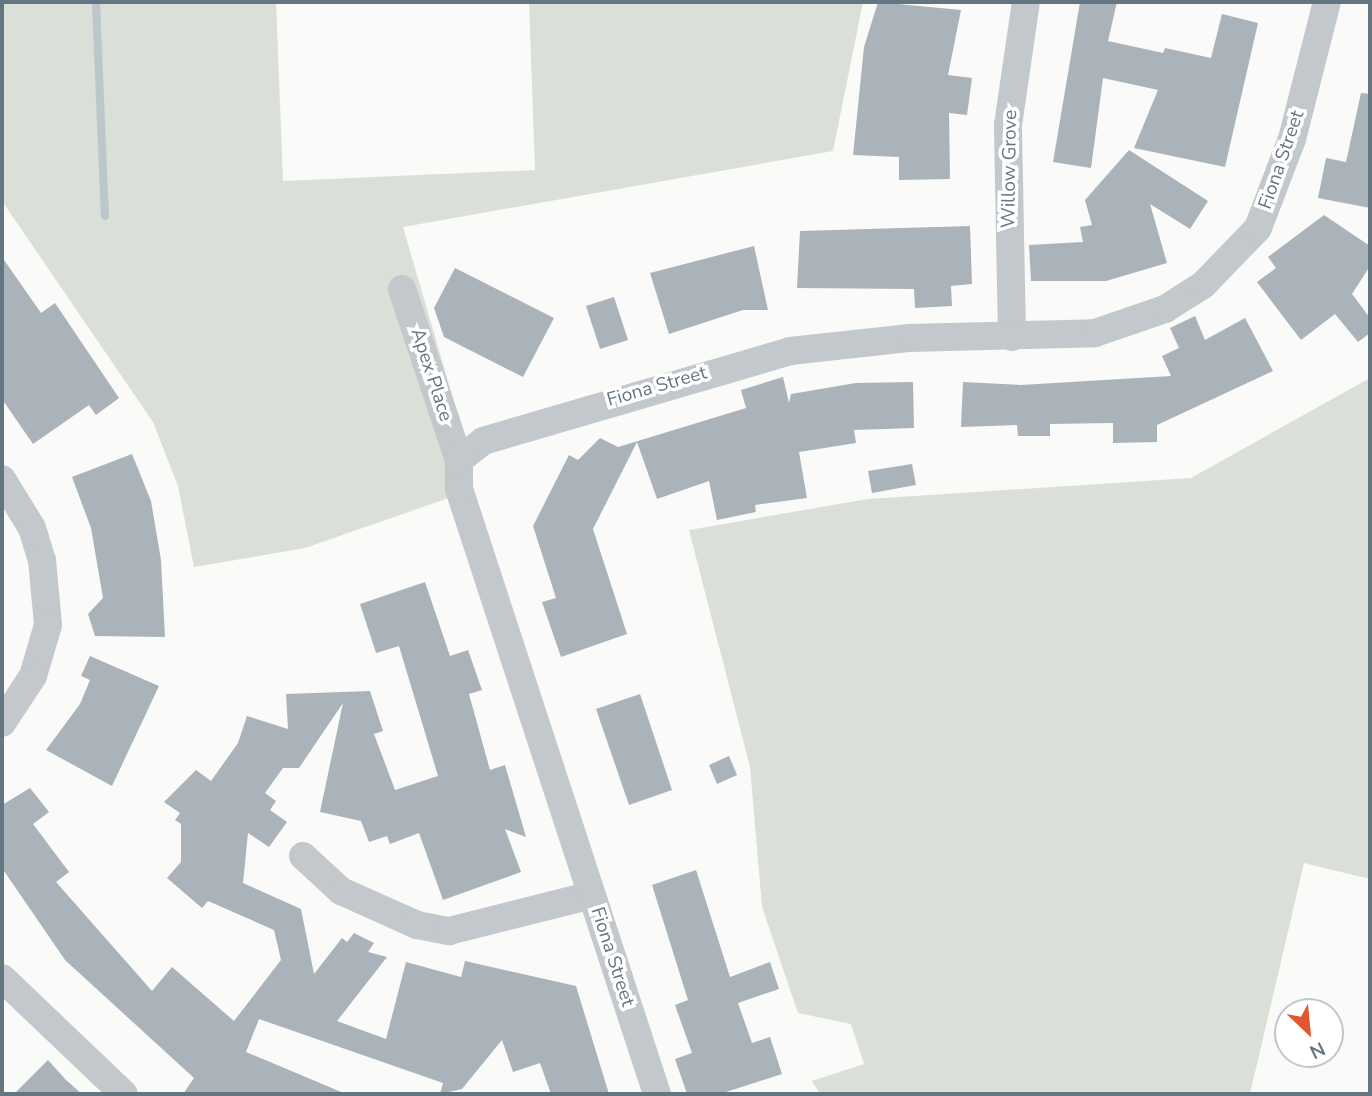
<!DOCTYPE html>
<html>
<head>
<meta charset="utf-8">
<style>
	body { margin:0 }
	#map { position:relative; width:1372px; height:1096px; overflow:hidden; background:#fafaf8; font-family:"Nunito Sans",sans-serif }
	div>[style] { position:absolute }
	.green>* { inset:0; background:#dadfd7 }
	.stream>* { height:8px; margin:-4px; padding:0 4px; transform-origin:4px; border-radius:4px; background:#bbc7cb }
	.building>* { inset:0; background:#aab3b9 }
	.minor>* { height:28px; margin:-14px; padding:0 14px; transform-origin:14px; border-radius:14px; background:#c3c8cc }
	span { translate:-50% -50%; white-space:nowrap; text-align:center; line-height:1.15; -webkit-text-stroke:7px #fff; paint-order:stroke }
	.street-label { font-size:19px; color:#657683 }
	.frame { position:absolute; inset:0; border:4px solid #657683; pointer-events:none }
	.north { position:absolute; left:1274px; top:998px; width:70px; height:70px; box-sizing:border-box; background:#fff; border:2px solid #c1c8cd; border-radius:50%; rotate:154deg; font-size:19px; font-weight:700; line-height:28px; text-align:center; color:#657683 }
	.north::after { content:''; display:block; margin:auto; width:24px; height:32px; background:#e4572e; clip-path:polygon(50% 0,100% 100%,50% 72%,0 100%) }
</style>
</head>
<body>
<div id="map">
	<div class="green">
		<div style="clip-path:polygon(2px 2px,276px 2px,283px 181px,535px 170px,529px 2px,863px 2px,833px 151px,403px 227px,452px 395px,460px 494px,305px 548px,194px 567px,178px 486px,153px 422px,2px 201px)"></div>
		<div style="clip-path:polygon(1370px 378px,1370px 879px,1304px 863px,1250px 1094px,820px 1094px,812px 1081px,864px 1064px,851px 1024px,798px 1013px,762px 907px,750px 767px,689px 530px,868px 499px,1191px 478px)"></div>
	</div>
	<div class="stream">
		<div style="left:96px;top:2px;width:214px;rotate:87.6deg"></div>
	</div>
	<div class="building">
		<div style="clip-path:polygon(878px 2px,961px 10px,948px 75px,972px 78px,967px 115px,949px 113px,950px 179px,899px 180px,899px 157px,853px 155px,864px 47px)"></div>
		<div style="clip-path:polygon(1080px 2px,1117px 2px,1108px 41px,1163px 53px,1165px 48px,1211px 58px,1222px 14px,1258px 23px,1225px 167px,1134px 148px,1158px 90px,1103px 78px,1091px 168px,1053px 162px)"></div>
		<div style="clip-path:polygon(1361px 93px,1370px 94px,1370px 208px,1318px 198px,1326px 158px,1346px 162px)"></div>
		<div style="clip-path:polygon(1129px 150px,1208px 201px,1190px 229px,1150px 204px,1167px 263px,1106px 281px,1031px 281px,1029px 245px,1083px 242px,1080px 227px,1092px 225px,1085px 200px)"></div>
		<div style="clip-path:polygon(1324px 215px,1370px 246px,1370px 266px,1352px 294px,1370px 318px,1370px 333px,1358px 342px,1335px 314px,1301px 340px,1257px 282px,1276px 268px,1268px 257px)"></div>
		<div style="clip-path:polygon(970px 226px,972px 284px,951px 286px,952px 306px,915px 308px,914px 289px,797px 288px,800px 231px)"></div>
		<div style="clip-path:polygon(754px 246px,768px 310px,743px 310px,669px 334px,650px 273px)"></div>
		<div style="clip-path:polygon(2px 257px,41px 313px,55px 303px,119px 398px,96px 415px,89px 405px,33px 444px,2px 399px)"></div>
		<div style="clip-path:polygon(455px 268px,554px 318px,523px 377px,444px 337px,434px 308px)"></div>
		<div style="clip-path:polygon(614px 297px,628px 340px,600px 349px,586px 306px)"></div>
		<div style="clip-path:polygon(1195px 316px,1205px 340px,1245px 318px,1273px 371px,1157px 425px,1157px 442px,1113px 443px,1113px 423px,1050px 424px,1050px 436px,1018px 436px,1017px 425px,961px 427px,963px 382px,1021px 385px,1171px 376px,1162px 356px,1179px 348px,1170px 328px)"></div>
		<div style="clip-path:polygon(783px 377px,789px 403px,791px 394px,856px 383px,913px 382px,914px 428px,854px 430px,856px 443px,799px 452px,807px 498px,755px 505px,756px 512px,717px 520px,709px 481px,657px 499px,637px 442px,593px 529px,627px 634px,561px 657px,542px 602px,556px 598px,533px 526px,569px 455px,578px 460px,600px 438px,618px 447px,746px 408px,741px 390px)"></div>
		<div style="clip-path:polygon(132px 454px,151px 501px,161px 560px,165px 637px,95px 636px,88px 614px,103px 598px,91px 528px,72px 477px)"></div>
		<div style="clip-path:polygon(912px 464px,916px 485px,872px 493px,868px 471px)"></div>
		<div style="clip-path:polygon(425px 582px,450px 656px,468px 650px,482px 690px,469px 694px,490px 770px,505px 765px,526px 837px,505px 829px,521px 872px,443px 900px,419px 833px,390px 844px,387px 836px,369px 842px,361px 821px,320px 812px,343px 703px,299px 768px,283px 768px,265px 793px,276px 801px,270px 810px,287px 822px,269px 847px,248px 833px,243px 883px,301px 909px,314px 974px,342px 938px,347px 942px,354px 933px,374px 943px,368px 952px,387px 957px,337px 1021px,386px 1039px,406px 962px,461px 977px,465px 961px,576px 986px,609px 1094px,551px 1094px,540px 1063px,513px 1072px,502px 1040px,462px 1089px,440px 1094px,443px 1083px,259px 1019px,246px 1052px,346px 1094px,183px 1094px,194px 1078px,65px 960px,2px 868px,2px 805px,30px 788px,49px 812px,33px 824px,69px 872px,56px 882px,152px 991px,172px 967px,234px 1021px,281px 960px,274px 930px,208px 901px,202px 908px,167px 878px,181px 862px,181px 824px,175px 820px,180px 813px,164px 802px,196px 770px,211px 781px,238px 743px,247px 716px,288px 729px,286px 694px,370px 691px,383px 731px,374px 734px,395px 790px,438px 776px,399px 646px,376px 653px,360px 604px)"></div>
		<div style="clip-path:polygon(90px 656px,159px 686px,112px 786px,46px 750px,80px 704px,90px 680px,81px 676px)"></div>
		<div style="clip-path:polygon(640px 694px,672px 790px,629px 805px,596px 709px)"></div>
		<div style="clip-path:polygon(729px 756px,737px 775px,717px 784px,709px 765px)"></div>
		<div style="clip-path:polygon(696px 870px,730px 977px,770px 962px,779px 989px,738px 1003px,752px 1043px,770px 1037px,782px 1074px,720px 1094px,687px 1094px,675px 1059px,692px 1053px,675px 1005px,688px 1000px,652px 885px)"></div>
		<div style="clip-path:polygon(48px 1060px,66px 1080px,82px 1094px,14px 1094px)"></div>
	</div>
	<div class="minor">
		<div style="left:402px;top:289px;width:180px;rotate:71.6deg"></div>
		<div style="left:1012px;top:337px;width:212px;rotate:-91.1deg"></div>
		<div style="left:1008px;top:125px;width:124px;rotate:-81.7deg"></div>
		<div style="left:2px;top:479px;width:57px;rotate:58.5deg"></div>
		<div style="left:32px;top:528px;width:34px;rotate:73deg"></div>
		<div style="left:42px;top:560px;width:65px;rotate:84.7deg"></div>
		<div style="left:48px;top:625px;width:53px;rotate:106.4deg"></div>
		<div style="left:33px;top:676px;width:56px;rotate:123.4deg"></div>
		<div style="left:303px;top:856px;width:52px;rotate:42.6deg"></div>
		<div style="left:341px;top:891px;width:83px;rotate:24.1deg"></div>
		<div style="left:417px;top:925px;width:33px;rotate:11deg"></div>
		<div style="left:449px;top:931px;width:147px;rotate:-14.1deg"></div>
		<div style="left:2px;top:978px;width:168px;rotate:43.6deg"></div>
		<div style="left:657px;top:1094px;width:637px;rotate:-108.12deg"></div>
		<div style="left:459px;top:489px;width:29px;rotate:-90deg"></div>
		<div style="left:459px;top:460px;width:31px;rotate:-38deg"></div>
		<div style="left:483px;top:441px;width:320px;rotate:-16.3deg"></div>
		<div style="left:790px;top:351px;width:121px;rotate:-6.2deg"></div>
		<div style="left:910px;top:338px;width:185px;rotate:-1.5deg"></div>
		<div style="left:1095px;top:333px;width:74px;rotate:-18.9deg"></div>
		<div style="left:1165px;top:309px;width:45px;rotate:-32.3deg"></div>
		<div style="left:1203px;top:285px;width:79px;rotate:-46deg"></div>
		<div style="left:1258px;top:228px;width:95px;rotate:-69.1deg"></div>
		<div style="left:1292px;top:139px;width:141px;rotate:-75.7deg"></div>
	</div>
	<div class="street-label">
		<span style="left:1282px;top:160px;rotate:-71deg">Fiona Street</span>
		<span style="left:1010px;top:169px;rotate:-89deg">Willow Grove</span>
		<span style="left:431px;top:375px;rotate:72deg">Apex Place</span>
		<span style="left:657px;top:387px;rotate:-16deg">Fiona Street</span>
		<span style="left:612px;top:957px;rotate:72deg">Fiona Street</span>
	</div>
	<div class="frame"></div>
	<div class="north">N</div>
</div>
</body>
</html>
